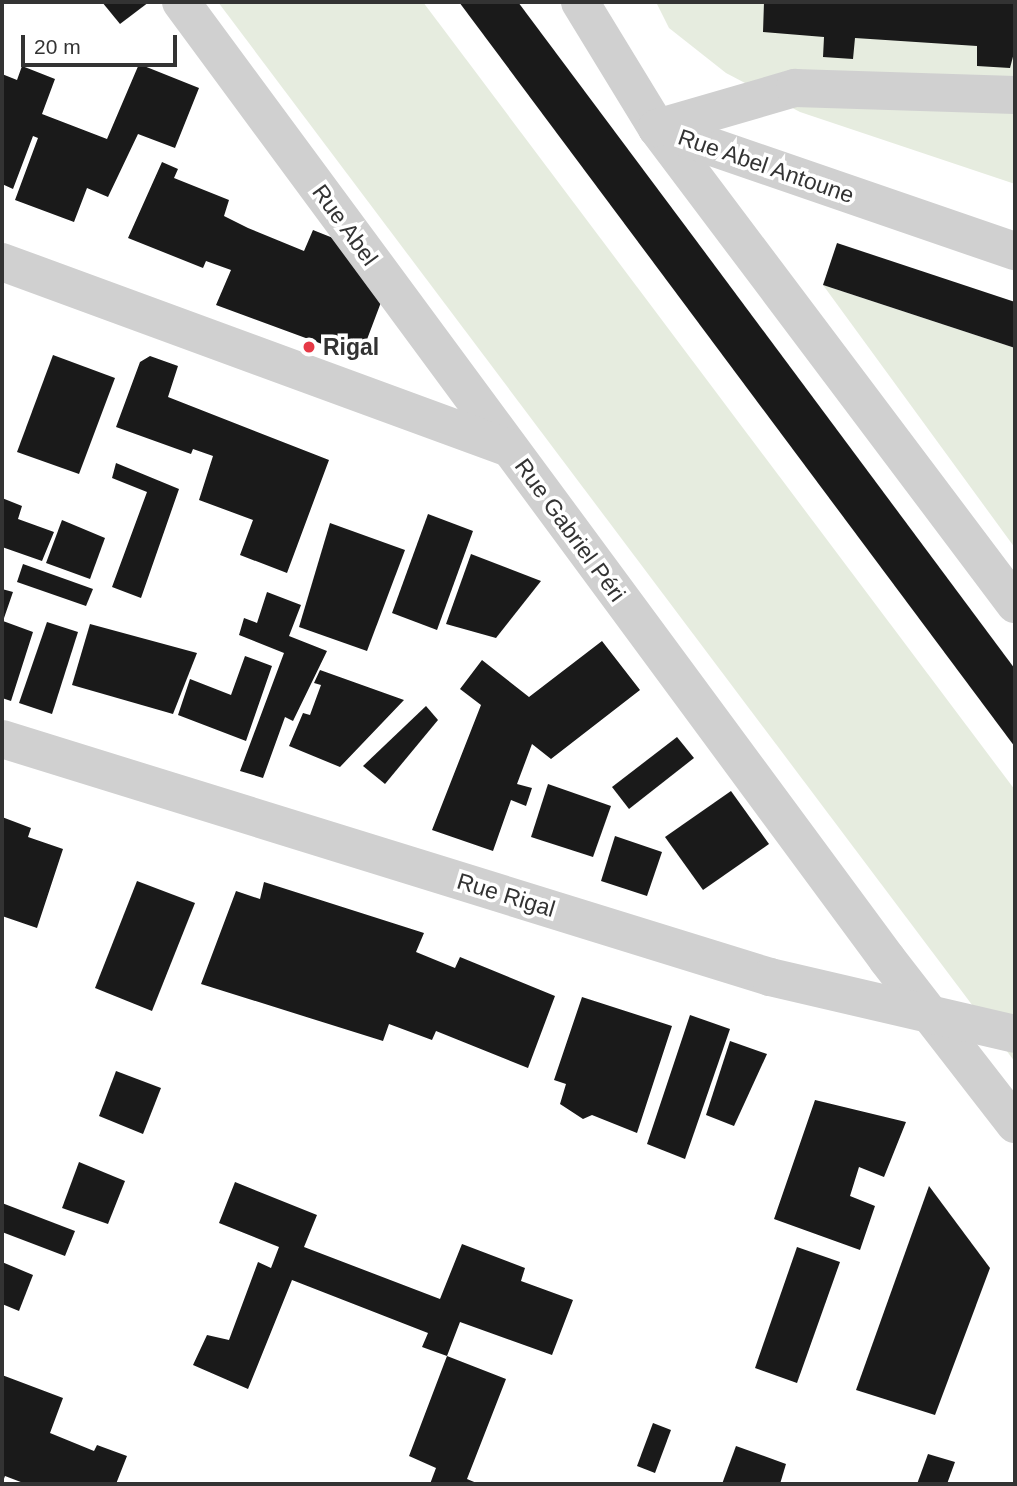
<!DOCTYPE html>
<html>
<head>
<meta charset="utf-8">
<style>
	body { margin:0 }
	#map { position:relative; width:1017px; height:1486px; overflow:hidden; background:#fff; font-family:Helvetica,sans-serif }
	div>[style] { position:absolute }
	.green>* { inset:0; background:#e6ecdf }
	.building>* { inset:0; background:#1a1a1a }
	.minor>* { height:38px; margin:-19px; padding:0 19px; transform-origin:19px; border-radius:19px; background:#d0d0d0 }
	.dots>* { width:19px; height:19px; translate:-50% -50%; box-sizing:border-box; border:4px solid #fff; border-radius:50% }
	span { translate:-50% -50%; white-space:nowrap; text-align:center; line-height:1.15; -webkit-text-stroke:7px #fff; paint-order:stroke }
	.street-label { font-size:23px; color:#333 }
	.poi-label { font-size:23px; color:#333; font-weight:700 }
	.left { translate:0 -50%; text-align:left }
	.frame { position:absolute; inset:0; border:4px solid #333; pointer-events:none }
	.scale { position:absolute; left:21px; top:35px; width:156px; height:32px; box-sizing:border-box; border:4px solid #333; border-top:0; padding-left:9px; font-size:21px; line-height:24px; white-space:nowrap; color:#333; -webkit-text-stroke:5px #fff; paint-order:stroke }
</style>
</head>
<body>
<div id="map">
	<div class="green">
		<div style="clip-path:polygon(218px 2px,423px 2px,1015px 790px,1015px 1062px)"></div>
		<div style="clip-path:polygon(656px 2px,1015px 2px,1015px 184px,800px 112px,726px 73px,669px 28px)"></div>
		<div style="clip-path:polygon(823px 285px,1015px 348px,1015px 548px)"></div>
	</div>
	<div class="building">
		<div style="clip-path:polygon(102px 2px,149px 2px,120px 24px)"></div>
		<div style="clip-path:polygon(459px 2px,518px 2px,695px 239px,1015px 669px,1015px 747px)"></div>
		<div style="clip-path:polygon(764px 2px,1015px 2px,1015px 49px,1010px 68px,977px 66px,977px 46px,855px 38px,853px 59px,823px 57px,824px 37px,763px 32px)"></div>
		<div style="clip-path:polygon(139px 64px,199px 88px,175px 148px,138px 134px,108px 197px,87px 188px,74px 222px,15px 200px,38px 138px,33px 136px,13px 189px,2px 184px,2px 74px,17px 80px,22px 66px,55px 79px,42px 114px,107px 139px)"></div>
		<div style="clip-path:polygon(162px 162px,178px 169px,174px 178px,229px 200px,224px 216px,248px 228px,304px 251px,313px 230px,338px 240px,383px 297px,360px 358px,216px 305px,231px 270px,206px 261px,203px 268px,128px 238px)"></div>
		<div style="clip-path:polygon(837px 243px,1015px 302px,1015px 348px,823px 285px)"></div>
		<div style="clip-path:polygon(53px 355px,115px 378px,79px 474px,17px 452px)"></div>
		<div style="clip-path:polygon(150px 356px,178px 366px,168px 397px,329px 460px,287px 573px,240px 555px,253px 520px,199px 500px,213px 456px,193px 449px,191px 454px,116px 427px,140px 362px)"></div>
		<div style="clip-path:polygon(116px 463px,179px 489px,141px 598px,112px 587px,147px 492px,112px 478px)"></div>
		<div style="clip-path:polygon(2px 498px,22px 506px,18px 519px,54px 532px,42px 561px,2px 547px)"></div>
		<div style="clip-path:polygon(428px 514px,473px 531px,437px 630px,392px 613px)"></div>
		<div style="clip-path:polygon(62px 520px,105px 538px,90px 579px,46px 563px)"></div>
		<div style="clip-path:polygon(330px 523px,405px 550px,367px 651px,299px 627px)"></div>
		<div style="clip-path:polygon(471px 554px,541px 581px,496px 638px,446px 624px)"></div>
		<div style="clip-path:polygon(23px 564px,93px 589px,86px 606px,17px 582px)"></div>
		<div style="clip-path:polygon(2px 589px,13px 592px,3px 621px,33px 632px,11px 701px,2px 698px)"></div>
		<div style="clip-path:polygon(267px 592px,301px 605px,289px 636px,327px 651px,293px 721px,285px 717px,263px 778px,240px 771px,284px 653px,239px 635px,244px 618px,257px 623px)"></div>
		<div style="clip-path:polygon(47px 622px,78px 632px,52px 714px,19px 703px)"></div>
		<div style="clip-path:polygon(90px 624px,197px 653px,173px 714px,72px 685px)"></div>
		<div style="clip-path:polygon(602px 641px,640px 690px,551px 759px,532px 744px,517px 784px,532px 788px,526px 806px,511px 800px,493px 851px,432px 830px,481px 705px,460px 689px,482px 660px,529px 697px)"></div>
		<div style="clip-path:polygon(245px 656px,272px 666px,246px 741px,178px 715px,190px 679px,231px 695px)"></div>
		<div style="clip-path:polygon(320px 670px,404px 700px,340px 767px,289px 746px,303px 713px,310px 715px,321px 685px,314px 683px)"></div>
		<div style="clip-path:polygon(426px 706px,438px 720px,385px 784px,363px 766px)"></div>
		<div style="clip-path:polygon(677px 737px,694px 758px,629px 809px,612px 787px)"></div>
		<div style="clip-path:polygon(548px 784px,611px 806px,593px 857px,531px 837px)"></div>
		<div style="clip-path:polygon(731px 791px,769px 844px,703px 890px,665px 837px)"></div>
		<div style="clip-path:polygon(2px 817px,31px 828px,28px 837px,63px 849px,37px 928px,2px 916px)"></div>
		<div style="clip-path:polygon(615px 836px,662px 852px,647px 896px,601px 881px)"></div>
		<div style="clip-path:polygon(137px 881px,195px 903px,152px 1011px,95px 988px)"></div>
		<div style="clip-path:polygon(264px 882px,424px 933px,416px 952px,455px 968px,460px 957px,555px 996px,528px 1068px,436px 1031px,432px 1040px,389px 1024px,383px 1041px,201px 984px,236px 891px,260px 899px)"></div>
		<div style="clip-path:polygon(582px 997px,672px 1026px,637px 1133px,592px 1115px,583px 1119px,560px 1104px,566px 1084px,554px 1080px)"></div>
		<div style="clip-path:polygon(690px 1015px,730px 1029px,685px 1159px,647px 1144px)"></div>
		<div style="clip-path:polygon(730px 1041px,767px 1054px,734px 1126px,706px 1115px)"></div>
		<div style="clip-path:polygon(116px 1071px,161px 1088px,143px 1134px,99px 1116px)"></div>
		<div style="clip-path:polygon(815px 1100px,906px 1122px,884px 1177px,859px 1167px,850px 1196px,875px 1206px,860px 1250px,774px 1219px)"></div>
		<div style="clip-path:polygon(79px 1162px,125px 1181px,108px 1224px,62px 1208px)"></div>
		<div style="clip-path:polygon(235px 1182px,317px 1215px,304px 1247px,440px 1299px,462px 1244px,525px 1268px,521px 1281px,573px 1300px,552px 1355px,460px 1322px,447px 1356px,506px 1379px,467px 1479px,479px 1484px,430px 1484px,436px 1468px,409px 1456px,447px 1356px,422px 1347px,428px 1333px,292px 1280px,248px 1389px,193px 1365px,207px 1335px,229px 1340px,258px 1262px,271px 1268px,279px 1247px,219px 1223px)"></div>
		<div style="clip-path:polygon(929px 1186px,990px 1268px,935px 1415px,856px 1390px)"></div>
		<div style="clip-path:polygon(2px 1203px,75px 1231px,65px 1256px,2px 1232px)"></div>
		<div style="clip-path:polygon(797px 1247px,840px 1262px,797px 1383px,755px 1368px)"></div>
		<div style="clip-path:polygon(2px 1262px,33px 1275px,19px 1311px,2px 1304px)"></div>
		<div style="clip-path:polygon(2px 1375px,63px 1398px,50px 1433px,94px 1451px,97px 1445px,127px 1456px,116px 1484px,26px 1484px,5px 1476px,2px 1484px)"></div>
		<div style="clip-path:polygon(653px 1423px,671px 1430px,655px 1473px,637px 1466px)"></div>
		<div style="clip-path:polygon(736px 1446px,786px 1464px,780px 1484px,722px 1484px)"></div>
		<div style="clip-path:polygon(928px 1454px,955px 1462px,947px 1484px,917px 1484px)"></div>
	</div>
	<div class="minor">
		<div style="left:181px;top:2px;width:1189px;rotate:53.58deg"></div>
		<div style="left:887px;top:959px;width:209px;rotate:52.2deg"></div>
		<div style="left:580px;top:2px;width:148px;rotate:58.6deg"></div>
		<div style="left:657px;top:128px;width:596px;rotate:53.05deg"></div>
		<div style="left:657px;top:128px;width:379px;rotate:19deg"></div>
		<div style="left:657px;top:128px;width:144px;rotate:-16.2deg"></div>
		<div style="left:795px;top:88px;width:220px;rotate:1.8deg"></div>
		<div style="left:2px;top:262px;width:540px;rotate:20.15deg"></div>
		<div style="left:2px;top:739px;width:804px;rotate:17.22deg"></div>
		<div style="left:770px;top:977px;width:252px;rotate:13.1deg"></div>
	</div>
	<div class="dots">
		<div style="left:309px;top:347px;background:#e63946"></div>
	</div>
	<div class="street-label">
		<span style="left:766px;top:166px;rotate:19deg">Rue Abel Antoune</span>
		<span style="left:345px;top:225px;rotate:54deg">Rue Abel</span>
		<span style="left:570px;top:530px;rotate:54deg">Rue Gabriel Péri</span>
		<span style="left:506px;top:895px;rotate:17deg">Rue Rigal</span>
	</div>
	<div class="poi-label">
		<span class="left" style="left:323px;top:347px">Rigal</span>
	</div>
	<div class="frame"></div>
	<div class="scale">20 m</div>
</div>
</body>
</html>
